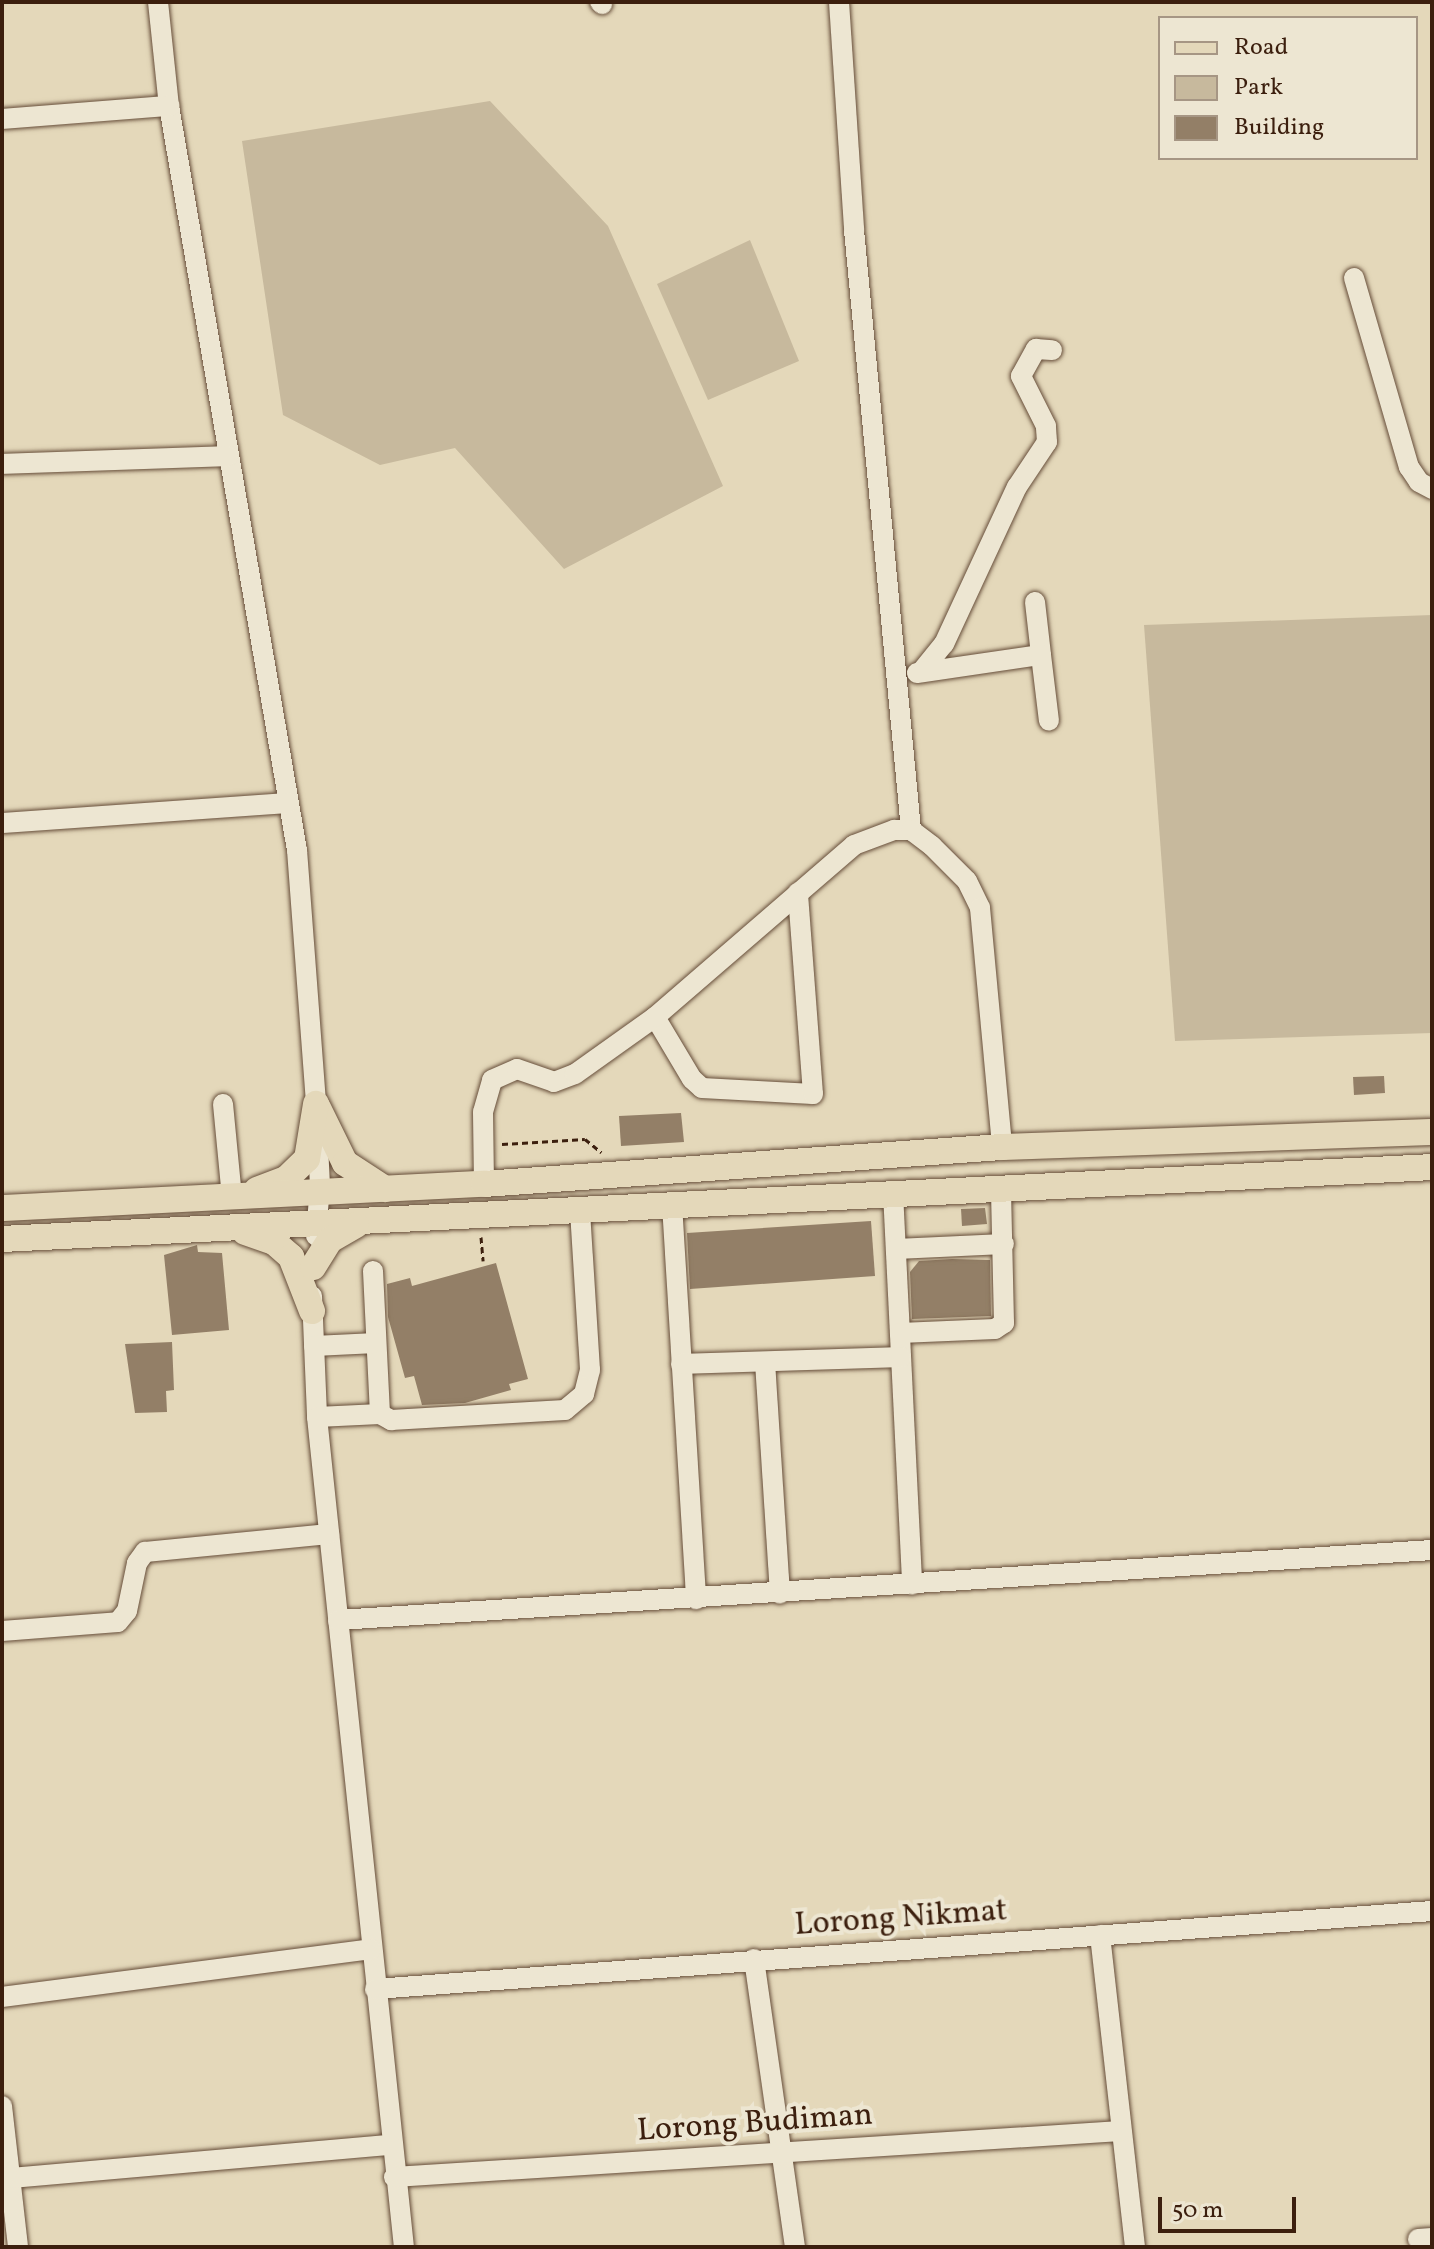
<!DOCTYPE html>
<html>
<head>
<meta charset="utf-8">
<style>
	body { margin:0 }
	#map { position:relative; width:1434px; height:2249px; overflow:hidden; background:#e4d8ba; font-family:Vollkorn,serif }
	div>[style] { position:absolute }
	.green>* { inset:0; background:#c7b99d }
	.building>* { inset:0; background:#937f67 }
	.path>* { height:3px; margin-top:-1.5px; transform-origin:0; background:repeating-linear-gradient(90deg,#3c1f0e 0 6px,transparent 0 10px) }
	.roads { filter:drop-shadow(0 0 2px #664d39) drop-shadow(0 0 2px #664d39) }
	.minor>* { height:20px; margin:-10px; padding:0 10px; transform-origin:10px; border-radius:10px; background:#ede6d2 }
	.major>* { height:26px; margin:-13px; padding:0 13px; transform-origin:13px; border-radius:13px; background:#e4d8ba }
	span { translate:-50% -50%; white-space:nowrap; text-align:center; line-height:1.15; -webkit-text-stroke:8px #ede6d2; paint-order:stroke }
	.street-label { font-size:32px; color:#3c1f0e }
	.frame { position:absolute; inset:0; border:4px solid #3c1f0e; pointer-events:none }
	.legend { position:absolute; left:1158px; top:16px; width:260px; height:144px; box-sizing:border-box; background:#ede6d2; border:2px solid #a69684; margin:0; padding:10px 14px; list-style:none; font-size:24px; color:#3c1f0e }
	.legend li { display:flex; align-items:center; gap:16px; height:40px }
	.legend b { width:40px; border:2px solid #a69684 }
	.scale { position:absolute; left:1158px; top:2197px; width:138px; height:36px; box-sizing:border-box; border:4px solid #3c1f0e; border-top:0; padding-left:10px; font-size:24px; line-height:28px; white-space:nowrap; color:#3c1f0e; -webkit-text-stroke:6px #ede6d2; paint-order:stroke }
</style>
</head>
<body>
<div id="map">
	<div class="green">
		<div style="clip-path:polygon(490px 101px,608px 226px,723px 486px,564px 569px,455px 448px,380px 465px,283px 415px,242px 141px)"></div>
		<div style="clip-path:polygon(750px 240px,799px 361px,708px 400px,657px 284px)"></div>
		<div style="clip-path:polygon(1432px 615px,1432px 1033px,1175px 1041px,1144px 625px)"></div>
	</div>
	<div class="building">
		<div style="clip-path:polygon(1384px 1076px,1385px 1093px,1354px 1095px,1353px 1077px)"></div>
		<div style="clip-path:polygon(681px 1113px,684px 1142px,621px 1146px,619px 1116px)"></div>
		<div style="clip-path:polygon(985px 1208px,987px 1224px,962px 1226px,961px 1209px)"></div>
		<div style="clip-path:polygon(871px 1221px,875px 1276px,690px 1289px,687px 1233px)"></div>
		<div style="clip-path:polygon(197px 1245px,198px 1252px,222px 1253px,229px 1330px,172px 1335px,164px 1255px)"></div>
		<div style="clip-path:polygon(952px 1259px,990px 1260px,991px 1316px,912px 1319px,910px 1272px,919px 1261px)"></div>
		<div style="clip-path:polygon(496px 1263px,528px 1379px,509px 1384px,511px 1390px,465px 1403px,422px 1405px,414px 1376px,405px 1378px,388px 1317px,387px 1284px,410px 1278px,412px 1286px)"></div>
		<div style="clip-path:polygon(172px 1342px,174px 1390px,166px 1391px,167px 1412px,135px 1413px,125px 1344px)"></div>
	</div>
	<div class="path">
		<div style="left:502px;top:1144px;width:83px;rotate:-3.4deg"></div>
		<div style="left:585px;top:1139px;width:21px;rotate:39deg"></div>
		<div style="left:481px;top:1237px;width:24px;rotate:85deg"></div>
	</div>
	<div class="roads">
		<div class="minor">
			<div style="left:158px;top:2px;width:105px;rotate:84deg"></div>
			<div style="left:169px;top:106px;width:755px;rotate:80.24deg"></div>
			<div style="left:297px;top:850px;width:255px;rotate:85.7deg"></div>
			<div style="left:316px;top:1104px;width:81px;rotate:87.2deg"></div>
			<div style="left:320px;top:1185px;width:51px;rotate:94.5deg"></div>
			<div style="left:600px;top:2px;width:3px;rotate:45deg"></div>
			<div style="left:839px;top:2px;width:228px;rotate:86.2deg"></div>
			<div style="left:854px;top:230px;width:603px;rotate:84.57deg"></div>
			<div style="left:2px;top:119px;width:168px;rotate:-4.5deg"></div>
			<div style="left:1354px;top:278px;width:197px;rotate:73.8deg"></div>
			<div style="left:1409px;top:467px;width:18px;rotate:56deg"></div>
			<div style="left:1419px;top:482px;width:15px;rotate:28deg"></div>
			<div style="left:2px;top:464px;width:226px;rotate:-2deg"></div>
			<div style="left:1035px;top:602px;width:53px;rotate:83.5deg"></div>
			<div style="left:921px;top:672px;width:36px;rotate:-51deg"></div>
			<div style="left:944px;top:644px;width:173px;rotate:-65.1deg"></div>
			<div style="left:1017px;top:487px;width:54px;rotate:-56.3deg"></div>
			<div style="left:1047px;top:442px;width:16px;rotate:-94deg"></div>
			<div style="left:1046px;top:426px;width:56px;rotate:-116.6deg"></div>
			<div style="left:1021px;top:376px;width:31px;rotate:-61deg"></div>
			<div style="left:1036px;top:349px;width:16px;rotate:4deg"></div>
			<div style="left:917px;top:673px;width:125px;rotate:-8.3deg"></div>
			<div style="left:1041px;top:655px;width:66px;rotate:83.1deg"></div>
			<div style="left:2px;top:823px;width:287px;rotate:-4deg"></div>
			<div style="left:655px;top:1017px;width:72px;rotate:59.2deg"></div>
			<div style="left:692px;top:1079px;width:13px;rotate:42deg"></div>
			<div style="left:702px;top:1088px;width:111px;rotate:3.1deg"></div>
			<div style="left:813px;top:1094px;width:202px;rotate:-94.3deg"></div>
			<div style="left:223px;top:1104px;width:93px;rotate:84.5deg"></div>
			<div style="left:484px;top:1184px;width:72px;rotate:-90.8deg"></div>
			<div style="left:483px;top:1112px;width:33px;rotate:-74deg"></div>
			<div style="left:492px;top:1080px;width:27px;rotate:-24deg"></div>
			<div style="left:517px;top:1069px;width:39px;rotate:19deg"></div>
			<div style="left:554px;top:1082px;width:22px;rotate:-21deg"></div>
			<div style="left:575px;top:1074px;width:98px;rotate:-35.5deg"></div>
			<div style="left:655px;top:1017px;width:263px;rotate:-40.8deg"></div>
			<div style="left:854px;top:845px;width:43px;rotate:-20.6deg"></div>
			<div style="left:894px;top:830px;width:17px"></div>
			<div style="left:911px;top:830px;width:26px;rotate:37deg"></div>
			<div style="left:932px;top:846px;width:49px;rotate:45deg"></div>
			<div style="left:967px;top:881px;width:30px;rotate:64deg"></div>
			<div style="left:980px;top:908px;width:240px;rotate:84.7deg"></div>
			<div style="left:893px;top:1192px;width:393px;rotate:87.2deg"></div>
			<div style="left:672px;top:1204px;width:396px;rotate:86.5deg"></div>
			<div style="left:896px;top:1249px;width:108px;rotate:-2.7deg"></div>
			<div style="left:373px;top:1271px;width:143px;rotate:87.2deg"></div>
			<div style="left:380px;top:1414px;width:13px;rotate:29deg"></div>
			<div style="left:391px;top:1420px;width:174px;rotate:-3.3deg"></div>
			<div style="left:565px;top:1410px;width:25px;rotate:-40deg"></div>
			<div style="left:584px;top:1394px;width:25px;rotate:-76deg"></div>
			<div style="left:590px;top:1370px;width:161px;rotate:-93.6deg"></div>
			<div style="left:312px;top:1296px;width:121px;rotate:87.6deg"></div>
			<div style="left:317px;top:1417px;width:835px;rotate:84.02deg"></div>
			<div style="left:900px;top:1333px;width:95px;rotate:-2.4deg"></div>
			<div style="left:995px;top:1329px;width:11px;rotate:-34deg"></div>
			<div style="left:1004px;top:1323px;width:136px;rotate:-91.3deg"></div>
			<div style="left:314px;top:1346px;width:62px;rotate:-2.8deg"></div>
			<div style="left:765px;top:1362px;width:232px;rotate:86.3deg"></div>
			<div style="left:681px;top:1364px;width:220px;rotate:-1.8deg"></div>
			<div style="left:317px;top:1417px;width:63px;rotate:-2.7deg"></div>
			<div style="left:338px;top:1620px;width:1096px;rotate:-3.66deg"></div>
			<div style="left:2px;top:1631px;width:116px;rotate:-4.4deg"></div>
			<div style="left:118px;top:1622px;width:14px;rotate:-51deg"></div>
			<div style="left:127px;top:1611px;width:49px;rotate:-78.2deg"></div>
			<div style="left:137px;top:1563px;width:14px;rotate:-54deg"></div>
			<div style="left:145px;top:1552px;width:185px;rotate:-5.6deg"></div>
			<div style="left:1100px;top:1935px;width:314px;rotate:83.6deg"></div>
			<div style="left:754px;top:1959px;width:291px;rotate:81.9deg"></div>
			<div style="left:375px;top:1989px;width:1060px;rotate:-4.22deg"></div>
			<div style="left:2px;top:1997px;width:372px;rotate:-7.4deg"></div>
			<div style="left:2px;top:2106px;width:142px;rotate:83.5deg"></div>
			<div style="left:394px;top:2177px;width:728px;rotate:-3.62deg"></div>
			<div style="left:11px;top:2178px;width:381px;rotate:-5deg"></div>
			<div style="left:1418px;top:2239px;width:14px;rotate:-4deg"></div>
		</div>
		<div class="major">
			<div style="left:318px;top:1108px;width:61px;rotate:63.9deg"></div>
			<div style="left:345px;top:1163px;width:48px;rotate:33deg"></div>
			<div style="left:257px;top:1190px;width:31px;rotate:-21deg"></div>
			<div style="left:286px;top:1179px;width:29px;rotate:-44deg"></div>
			<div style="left:307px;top:1159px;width:56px;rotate:-80.7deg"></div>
			<div style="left:2px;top:1208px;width:483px;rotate:-2.9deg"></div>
			<div style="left:484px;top:1184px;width:519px;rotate:-4.09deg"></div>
			<div style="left:1002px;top:1147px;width:430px;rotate:-2deg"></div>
			<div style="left:245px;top:1232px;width:31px;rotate:19deg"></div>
			<div style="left:274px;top:1242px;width:23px;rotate:41deg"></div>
			<div style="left:291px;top:1257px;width:58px;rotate:68.7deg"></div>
			<div style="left:2px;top:1239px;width:1432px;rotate:-2.88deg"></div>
			<div style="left:313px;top:1267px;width:32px;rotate:-58deg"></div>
			<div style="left:330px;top:1240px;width:30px;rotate:-30deg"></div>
		</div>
	</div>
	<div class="street-label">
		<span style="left:901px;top:1919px;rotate:-4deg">Lorong Nikmat</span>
		<span style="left:755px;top:2124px;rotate:-4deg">Lorong Budiman</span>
	</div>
	<div class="frame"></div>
	<ul class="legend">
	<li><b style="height:10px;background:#e4d8ba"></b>Road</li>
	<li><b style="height:22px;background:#c7b99d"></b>Park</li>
	<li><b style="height:22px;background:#937f67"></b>Building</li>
	</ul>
	<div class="scale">50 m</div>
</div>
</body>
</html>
